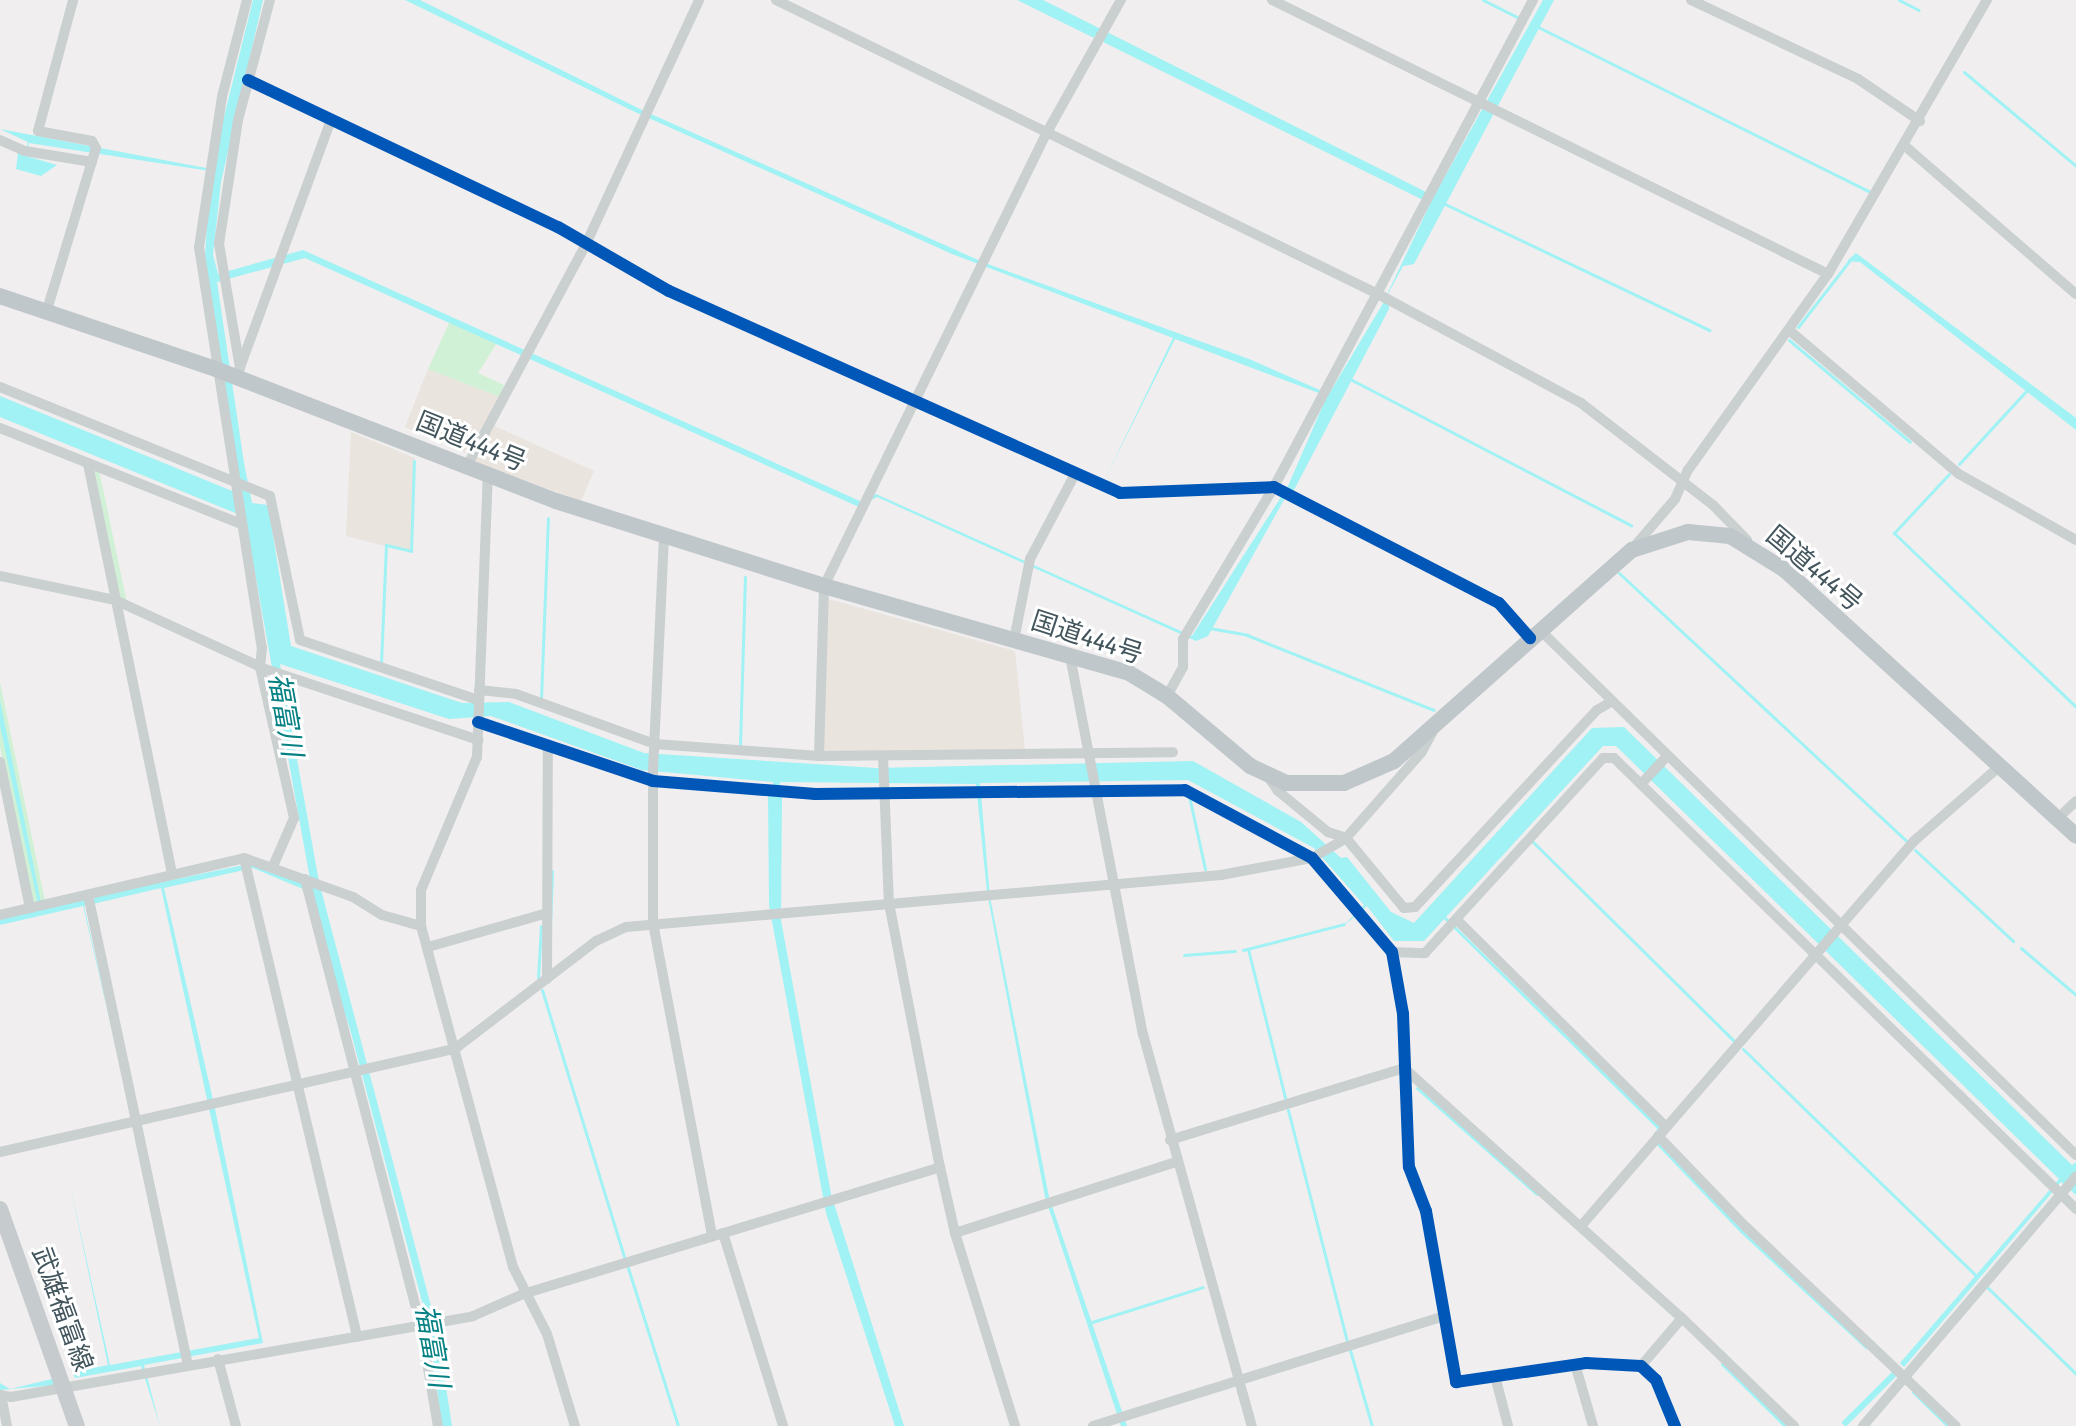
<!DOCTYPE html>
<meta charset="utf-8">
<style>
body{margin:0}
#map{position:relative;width:2076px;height:1426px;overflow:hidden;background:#f0eeef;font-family:"Fira Sans Condensed","Noto Sans JP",sans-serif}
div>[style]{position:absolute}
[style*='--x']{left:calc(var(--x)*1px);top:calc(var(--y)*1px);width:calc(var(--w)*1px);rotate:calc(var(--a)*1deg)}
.commercial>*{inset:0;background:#eae4de}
.green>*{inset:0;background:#d0f1d6}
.water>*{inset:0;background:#a0f2f4;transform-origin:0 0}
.stream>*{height:3px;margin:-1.5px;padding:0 1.5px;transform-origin:1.5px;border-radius:1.5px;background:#a0f2f4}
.minor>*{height:10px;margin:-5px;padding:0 5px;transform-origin:5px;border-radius:5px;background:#cacfd0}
.primary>*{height:16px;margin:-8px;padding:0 8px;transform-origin:8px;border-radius:8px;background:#c6cbce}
.trunk>*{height:16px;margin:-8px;padding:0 8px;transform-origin:8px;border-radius:8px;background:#c0c7ca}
.cycleway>*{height:12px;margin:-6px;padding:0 6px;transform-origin:6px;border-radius:6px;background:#0057b8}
span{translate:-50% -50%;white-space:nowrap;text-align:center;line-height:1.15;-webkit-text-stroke:6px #fff;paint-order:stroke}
.street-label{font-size:26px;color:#44565d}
.water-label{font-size:28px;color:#058183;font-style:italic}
</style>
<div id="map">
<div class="commercial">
<i style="clip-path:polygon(428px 369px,500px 397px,488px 423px,594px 471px,581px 501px,478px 463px,469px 454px,405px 427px)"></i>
<i style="clip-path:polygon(351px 432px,415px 458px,412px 553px,346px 536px)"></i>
<i style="clip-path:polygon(825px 598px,1015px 651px,1025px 751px,823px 752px)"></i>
</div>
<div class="green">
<i style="clip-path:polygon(450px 321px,498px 341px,478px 373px,504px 385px,500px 397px,428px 369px)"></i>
<i style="clip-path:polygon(94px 468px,99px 470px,127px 603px,119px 599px)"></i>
<i style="clip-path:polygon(0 682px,45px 901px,33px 904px,0 747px)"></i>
</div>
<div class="water">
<i style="clip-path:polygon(253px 0,263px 0,221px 182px,213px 255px,218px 274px,303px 250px,862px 502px,876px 494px,1192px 636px,1288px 486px,1327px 396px,1175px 339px,1105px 479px,1173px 338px,952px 254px,633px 111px,405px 0,420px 0,642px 110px,985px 263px,1249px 359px,1329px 394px,1382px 305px,1432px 200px,1421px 199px,1105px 43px,1096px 34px,1094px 38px,1017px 0,1043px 0,1434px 196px,1543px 0,1554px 0,1414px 264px,1403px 266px,1388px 294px,1389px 309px,1294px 490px,1290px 489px,1208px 636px,1196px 641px,877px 497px,859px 507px,305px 258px,217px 282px,244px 463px,252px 503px,268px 505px,291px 646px,462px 703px,509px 702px,644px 753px,876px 768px,1193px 761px,1301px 822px,1341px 858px,1347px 857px,1391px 912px,1414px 923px,1592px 728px,1624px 727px,2072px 1165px,2076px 1162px,2076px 1195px,2061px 1182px,1904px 1367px,1900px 1363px,2059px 1179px,1616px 746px,1603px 746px,1424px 941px,1394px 941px,1367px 906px,1342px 927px,1364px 905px,1314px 848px,1188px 780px,980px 783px,990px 897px,1049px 1197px,1127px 1426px,1121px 1426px,1045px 1197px,987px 892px,976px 784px,780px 782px,779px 788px,773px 788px,773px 782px,642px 770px,491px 716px,449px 719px,280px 664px,319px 882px,437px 1329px,452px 1426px,442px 1426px,429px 1328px,350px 1029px,303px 889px,253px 868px,164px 888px,214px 1104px,263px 1343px,144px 1365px,160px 1426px,141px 1366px,75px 1378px,73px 1372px,108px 1365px,70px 1185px,110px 1365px,259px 1338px,161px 888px,84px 906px,129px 1103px,83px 906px,0 925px,0 918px,39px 909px,0 726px,0 700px,42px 907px,253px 863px,311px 885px,245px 517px,0 417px,0 396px,242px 495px,205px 257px,210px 171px,29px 143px,26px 156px,57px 165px,41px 176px,16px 169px,18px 153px,25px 155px,28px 142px,0 129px,211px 169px)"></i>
<i style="clip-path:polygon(1856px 253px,2076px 418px,2076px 430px,1860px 262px,1847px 261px)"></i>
<i style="clip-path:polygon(768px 796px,782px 797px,781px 920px,831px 1194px,904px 1426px,895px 1426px,826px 1213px,769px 905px)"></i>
<i style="left:1893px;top:1371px;width:6px;height:73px;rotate:45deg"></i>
<i style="clip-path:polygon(56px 1378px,71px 1426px,55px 1385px,0 1390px,0 1383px,10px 1389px)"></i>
</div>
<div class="stream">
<i style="--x:1483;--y:0;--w:40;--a:26.6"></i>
<i style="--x:1899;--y:0;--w:22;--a:27"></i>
<i style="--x:1538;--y:27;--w:369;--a:26.4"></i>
<i style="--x:1964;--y:72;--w:146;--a:40"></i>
<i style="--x:1445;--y:204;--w:293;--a:25.5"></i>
<i style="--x:1798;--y:327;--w:85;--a:-52.2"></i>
<i style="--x:1789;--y:340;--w:158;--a:40.1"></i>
<i style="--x:1350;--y:379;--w:317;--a:27.5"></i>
<i style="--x:1959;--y:464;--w:100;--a:-47.4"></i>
<i style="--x:1949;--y:474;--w:81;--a:133"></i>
<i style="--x:1894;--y:533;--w:252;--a:43.7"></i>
<i style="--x:1619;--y:573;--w:394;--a:43"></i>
<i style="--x:1209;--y:628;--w:39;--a:10"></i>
<i style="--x:1247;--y:635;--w:201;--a:21.9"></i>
<i style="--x:381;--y:664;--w:119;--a:-87.6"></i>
<i style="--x:386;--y:545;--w:26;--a:13"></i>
<i style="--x:411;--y:551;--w:90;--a:-88.1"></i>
<i style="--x:541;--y:699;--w:181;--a:-87.8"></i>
<i style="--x:740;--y:745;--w:168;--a:-88.3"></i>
<i style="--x:1189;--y:796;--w:75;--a:77.6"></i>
<i style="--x:1533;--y:842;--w:283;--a:44.7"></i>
<i style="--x:1915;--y:850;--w:134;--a:42.9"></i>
<i style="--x:1444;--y:917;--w:301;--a:44.5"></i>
<i style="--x:1659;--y:1128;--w:7;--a:124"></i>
<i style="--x:550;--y:926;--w:55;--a:-87.9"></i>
<i style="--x:2021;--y:948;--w:72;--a:40.5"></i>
<i style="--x:1248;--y:949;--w:157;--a:76"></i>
<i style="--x:1243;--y:950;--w:104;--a:-14.4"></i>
<i style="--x:1184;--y:955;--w:51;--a:-4.5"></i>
<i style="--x:538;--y:978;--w:52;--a:-86.7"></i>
<i style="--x:542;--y:990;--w:279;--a:72.9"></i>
<i style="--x:1743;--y:1049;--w:324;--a:44.2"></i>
<i style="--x:1417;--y:1088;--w:160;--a:41.5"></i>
<i style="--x:1288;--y:1110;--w:238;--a:75.7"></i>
<i style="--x:1657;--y:1143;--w:122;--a:46.3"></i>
<i style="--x:1741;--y:1231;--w:171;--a:42.9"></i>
<i style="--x:628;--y:1268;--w:166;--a:72.4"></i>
<i style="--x:1987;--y:1287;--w:124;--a:44.3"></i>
<i style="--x:1092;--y:1322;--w:116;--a:-17.5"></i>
<i style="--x:1350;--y:1350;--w:79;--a:73.9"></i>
<i style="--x:1722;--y:1364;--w:88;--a:44.5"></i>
<i style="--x:1913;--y:1392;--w:49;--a:44.2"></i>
</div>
<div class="minor">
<i style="--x:247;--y:0;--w:100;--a:104.5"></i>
<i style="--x:222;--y:97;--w:152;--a:98.7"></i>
<i style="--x:199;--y:247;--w:406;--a:81.1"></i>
<i style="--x:262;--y:648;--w:19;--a:96"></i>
<i style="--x:260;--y:667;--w:155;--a:77.3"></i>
<i style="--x:294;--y:818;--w:52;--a:113.6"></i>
<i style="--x:776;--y:0;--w:668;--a:26.03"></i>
<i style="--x:1376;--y:293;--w:233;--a:28.2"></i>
<i style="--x:1581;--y:403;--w:167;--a:37.7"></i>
<i style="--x:1713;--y:505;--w:49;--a:45.8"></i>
<i style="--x:1272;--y:0;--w:620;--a:26.23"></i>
<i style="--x:1691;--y:0;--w:185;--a:25.3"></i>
<i style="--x:1858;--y:79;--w:75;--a:34.1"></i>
<i style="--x:248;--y:80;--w:343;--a:25.4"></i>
<i style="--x:558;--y:227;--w:128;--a:30"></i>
<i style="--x:669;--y:291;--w:494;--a:24.1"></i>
<i style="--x:1120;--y:493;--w:154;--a:-2.2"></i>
<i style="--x:1274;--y:487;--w:253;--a:27.3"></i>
<i style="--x:1499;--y:603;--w:47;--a:48.5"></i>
<i style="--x:0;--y:140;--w:27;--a:24"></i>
<i style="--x:25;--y:151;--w:68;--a:9.3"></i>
<i style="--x:1905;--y:146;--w:226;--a:40.9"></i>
<i style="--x:47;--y:310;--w:169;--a:-73.2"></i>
<i style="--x:96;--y:148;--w:8;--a:-120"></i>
<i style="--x:92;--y:141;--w:55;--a:-169.5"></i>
<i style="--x:38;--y:131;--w:136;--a:-75"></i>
<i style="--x:1789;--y:330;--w:223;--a:40.3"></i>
<i style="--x:1959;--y:474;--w:134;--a:29.4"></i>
<i style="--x:240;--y:368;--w:126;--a:-99.6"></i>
<i style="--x:219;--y:244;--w:125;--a:-81.3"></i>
<i style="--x:238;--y:120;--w:124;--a:-75.1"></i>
<i style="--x:239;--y:370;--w:266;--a:-69.8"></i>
<i style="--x:0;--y:387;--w:291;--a:22"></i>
<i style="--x:270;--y:496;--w:147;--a:78.2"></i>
<i style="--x:300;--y:640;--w:188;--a:18.6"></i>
<i style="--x:0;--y:428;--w:259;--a:21.7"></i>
<i style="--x:88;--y:464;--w:419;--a:78.4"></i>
<i style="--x:467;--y:466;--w:250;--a:-61.8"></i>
<i style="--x:585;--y:246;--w:271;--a:-65.1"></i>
<i style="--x:664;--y:537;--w:235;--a:92.7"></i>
<i style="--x:653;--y:772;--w:151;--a:90"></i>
<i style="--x:653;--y:923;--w:319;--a:79.3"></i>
<i style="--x:1633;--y:548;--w:65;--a:-49.4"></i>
<i style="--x:1675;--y:499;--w:32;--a:-66"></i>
<i style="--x:1688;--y:470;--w:241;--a:-54.5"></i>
<i style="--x:1828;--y:274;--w:317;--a:-59.9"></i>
<i style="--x:0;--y:576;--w:117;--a:11.8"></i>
<i style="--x:115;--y:600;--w:165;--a:24.7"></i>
<i style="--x:265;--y:669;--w:225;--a:18.4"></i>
<i style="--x:1539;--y:629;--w:752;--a:44.41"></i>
<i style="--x:1014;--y:640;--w:83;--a:-78.8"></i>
<i style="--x:1030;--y:559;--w:96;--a:-62.1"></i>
<i style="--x:1070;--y:656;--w:385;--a:79.1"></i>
<i style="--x:1143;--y:1034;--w:407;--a:74.5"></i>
<i style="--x:479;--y:690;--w:37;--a:6"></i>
<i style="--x:516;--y:694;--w:148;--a:19.8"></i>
<i style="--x:655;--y:744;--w:164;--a:4.2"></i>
<i style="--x:819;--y:756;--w:354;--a:-0.6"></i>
<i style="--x:1167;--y:696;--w:33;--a:-61"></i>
<i style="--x:1183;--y:667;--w:28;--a:-90"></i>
<i style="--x:1183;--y:639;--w:177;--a:-59.1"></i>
<i style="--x:1274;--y:487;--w:552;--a:-61.99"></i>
<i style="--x:478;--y:722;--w:185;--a:18.6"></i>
<i style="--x:653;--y:781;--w:163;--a:4.6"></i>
<i style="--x:815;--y:794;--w:370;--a:-0.6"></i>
<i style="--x:1185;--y:790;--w:144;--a:28.2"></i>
<i style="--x:1312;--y:858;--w:123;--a:49.6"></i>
<i style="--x:1392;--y:952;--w:63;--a:79.9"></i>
<i style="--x:1403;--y:1014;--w:153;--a:87.8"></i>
<i style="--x:1409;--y:1167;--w:47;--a:68.9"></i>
<i style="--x:1426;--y:1211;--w:174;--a:80"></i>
<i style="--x:1456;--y:1382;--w:131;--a:-8.3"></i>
<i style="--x:1586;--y:1363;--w:55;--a:3.1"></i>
<i style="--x:1641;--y:1366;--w:21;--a:43"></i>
<i style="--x:1656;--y:1380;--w:50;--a:67.6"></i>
<i style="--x:819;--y:756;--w:170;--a:-88.3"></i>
<i style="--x:824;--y:586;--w:504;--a:-63.84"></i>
<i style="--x:1046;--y:134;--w:154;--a:-60.8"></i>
<i style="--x:883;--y:756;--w:147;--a:87.7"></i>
<i style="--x:889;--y:903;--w:269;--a:79.1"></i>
<i style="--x:940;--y:1167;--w:68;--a:77.2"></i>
<i style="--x:955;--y:1233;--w:202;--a:72.7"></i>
<i style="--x:0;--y:762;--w:149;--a:78.4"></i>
<i style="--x:1269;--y:778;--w:16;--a:55"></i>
<i style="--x:1278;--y:791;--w:65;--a:39.4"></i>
<i style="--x:1328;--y:832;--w:19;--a:18"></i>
<i style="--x:1346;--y:838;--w:91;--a:50.4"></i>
<i style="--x:1404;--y:908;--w:11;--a:-5"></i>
<i style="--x:1415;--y:907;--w:268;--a:-47.3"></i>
<i style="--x:1597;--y:710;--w:16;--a:-30"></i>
<i style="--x:1641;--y:784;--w:38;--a:-47"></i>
<i style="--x:2057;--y:819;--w:26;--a:-43"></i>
<i style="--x:244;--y:858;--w:492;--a:76.7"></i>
<i style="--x:305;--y:879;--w:463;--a:75.5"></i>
<i style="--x:421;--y:1327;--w:100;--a:80.3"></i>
<i style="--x:88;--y:895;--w:480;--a:78"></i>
<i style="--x:0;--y:915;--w:251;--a:-13.1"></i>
<i style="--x:244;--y:858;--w:116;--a:19.7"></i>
<i style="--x:353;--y:897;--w:34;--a:32"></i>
<i style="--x:382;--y:915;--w:41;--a:15.8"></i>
<i style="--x:421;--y:926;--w:353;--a:74.9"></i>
<i style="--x:513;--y:1267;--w:75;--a:63.1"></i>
<i style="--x:547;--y:1334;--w:96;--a:73.1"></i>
<i style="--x:1457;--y:920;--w:294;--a:44.7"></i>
<i style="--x:421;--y:926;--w:36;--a:-90"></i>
<i style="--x:421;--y:890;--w:144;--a:-67.2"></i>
<i style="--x:477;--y:757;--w:281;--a:-87.8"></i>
<i style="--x:428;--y:947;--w:124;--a:-15.9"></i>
<i style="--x:1392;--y:952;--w:33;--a:2"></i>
<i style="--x:1425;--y:953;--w:264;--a:-47.6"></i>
<i style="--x:1603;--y:758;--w:11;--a:0"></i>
<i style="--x:1614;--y:758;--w:646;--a:44.31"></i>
<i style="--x:547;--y:979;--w:233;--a:-89.8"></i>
<i style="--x:1404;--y:1068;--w:374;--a:42"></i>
<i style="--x:1682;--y:1318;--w:156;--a:44"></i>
<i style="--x:1658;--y:1136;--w:127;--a:46"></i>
<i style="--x:1746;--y:1227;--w:289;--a:43.5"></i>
<i style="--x:1170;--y:1140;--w:245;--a:-17.1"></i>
<i style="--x:0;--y:1152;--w:468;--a:-12.8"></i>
<i style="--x:456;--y:1048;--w:176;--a:-37.4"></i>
<i style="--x:596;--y:941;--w:33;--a:-25"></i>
<i style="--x:626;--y:927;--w:597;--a:-4.99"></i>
<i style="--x:1221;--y:875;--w:93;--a:-10.6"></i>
<i style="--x:1312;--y:858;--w:39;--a:-30"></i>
<i style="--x:1346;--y:838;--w:113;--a:-48.6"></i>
<i style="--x:1421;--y:753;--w:23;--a:-61"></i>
<i style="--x:1581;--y:1226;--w:509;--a:-49.14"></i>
<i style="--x:1914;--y:841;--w:114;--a:-41.1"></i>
<i style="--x:723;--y:1233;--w:202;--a:72.7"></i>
<i style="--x:955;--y:1233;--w:232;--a:-17.8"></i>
<i style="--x:218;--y:1359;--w:69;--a:75"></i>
<i style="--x:1575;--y:1364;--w:65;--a:73.8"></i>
<i style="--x:1641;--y:1366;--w:63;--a:-49.5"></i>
<i style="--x:1495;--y:1376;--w:52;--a:75.4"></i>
<i style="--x:0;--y:1395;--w:11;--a:10"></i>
<i style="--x:11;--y:1397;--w:469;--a:-9.9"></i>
<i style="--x:473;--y:1316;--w:55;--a:-23.7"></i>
<i style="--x:523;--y:1294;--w:436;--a:-16.9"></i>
<i style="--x:1;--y:1395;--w:32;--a:79"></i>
<i style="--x:1093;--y:1426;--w:369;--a:-17.4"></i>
<i style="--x:1863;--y:1426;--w:328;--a:-49.5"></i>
</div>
<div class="primary">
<i style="--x:0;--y:1209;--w:230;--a:70.5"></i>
</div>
<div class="trunk">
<i style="--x:0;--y:296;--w:230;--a:18.7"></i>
<i style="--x:218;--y:370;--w:362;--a:21.2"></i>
<i style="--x:556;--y:501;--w:281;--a:17.6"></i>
<i style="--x:824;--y:586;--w:317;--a:15.9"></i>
<i style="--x:1129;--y:673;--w:44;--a:31.2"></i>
<i style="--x:1167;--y:696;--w:109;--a:40.1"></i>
<i style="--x:1250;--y:766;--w:40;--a:25"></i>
<i style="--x:1286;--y:783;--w:58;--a:0"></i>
<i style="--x:1344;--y:783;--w:55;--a:-23.7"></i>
<i style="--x:1394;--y:761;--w:318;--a:-41.6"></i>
<i style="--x:1632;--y:550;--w:59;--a:-17.8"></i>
<i style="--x:1688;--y:532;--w:42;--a:5.4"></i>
<i style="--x:1730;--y:536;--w:65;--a:31.7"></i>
<i style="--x:1785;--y:570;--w:394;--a:42.4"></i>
</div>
<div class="cycleway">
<i style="--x:248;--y:80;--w:343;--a:25.4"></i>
<i style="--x:558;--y:227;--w:128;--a:30"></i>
<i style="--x:669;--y:291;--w:494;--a:24.1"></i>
<i style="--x:1120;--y:493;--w:154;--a:-2.2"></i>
<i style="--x:1274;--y:487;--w:253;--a:27.3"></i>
<i style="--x:1499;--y:603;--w:47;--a:48.5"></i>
<i style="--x:478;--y:722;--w:185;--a:18.6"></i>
<i style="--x:653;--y:781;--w:163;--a:4.6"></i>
<i style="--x:815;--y:794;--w:370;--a:-0.6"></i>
<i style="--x:1185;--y:790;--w:144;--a:28.2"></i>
<i style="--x:1312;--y:858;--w:123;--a:49.6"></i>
<i style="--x:1392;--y:952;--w:63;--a:79.9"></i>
<i style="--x:1403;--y:1014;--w:153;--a:87.8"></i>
<i style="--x:1409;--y:1167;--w:47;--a:68.9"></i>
<i style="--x:1426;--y:1211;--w:174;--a:80"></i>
<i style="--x:1456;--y:1382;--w:131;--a:-8.3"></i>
<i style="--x:1586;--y:1363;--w:55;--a:3.1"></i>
<i style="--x:1641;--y:1366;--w:21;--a:43"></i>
<i style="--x:1656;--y:1380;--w:50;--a:67.6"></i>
</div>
<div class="street-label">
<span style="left:471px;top:442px;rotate:22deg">国道444号</span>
<span style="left:1814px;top:569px;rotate:40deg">国道444号</span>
<span style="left:1087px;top:638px;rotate:18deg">国道444号</span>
<span style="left:62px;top:1309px;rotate:70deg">武雄福富線</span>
</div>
<div class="water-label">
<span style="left:285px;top:715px;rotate:80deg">福富川</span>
<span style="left:432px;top:1346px;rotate:80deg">福富川</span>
</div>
</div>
